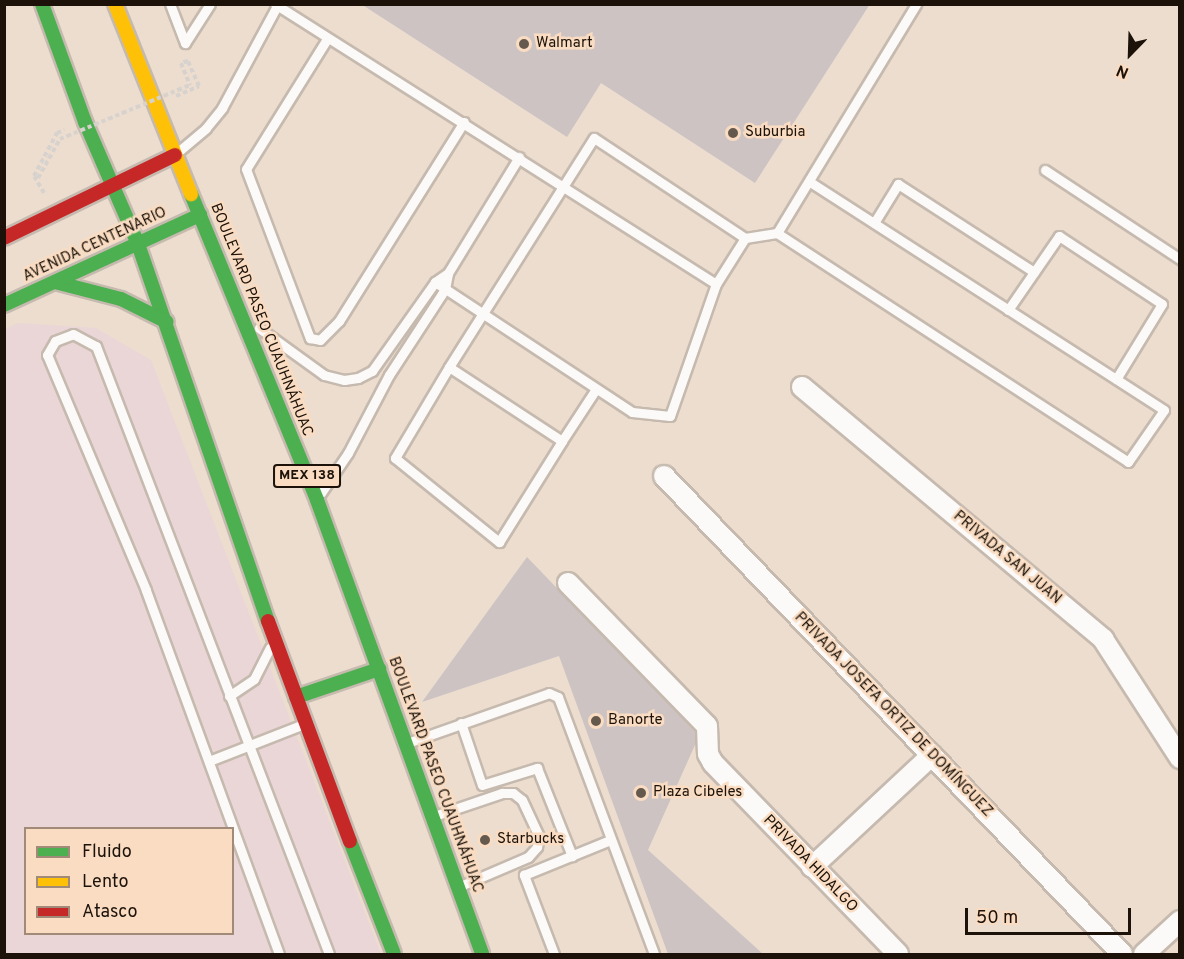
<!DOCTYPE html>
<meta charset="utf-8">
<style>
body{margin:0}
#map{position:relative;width:1184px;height:959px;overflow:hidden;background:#ecddcf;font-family:Overpass,sans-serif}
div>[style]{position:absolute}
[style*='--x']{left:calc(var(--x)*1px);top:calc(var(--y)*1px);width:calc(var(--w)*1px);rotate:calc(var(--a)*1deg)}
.industrial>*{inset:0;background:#ead6d7}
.building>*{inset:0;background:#cdc3c3}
.path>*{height:4px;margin-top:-2px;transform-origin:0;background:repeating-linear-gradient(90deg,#d7d2cd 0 4.5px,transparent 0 7.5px)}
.roads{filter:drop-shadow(2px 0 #c6baaf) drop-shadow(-2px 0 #c6baaf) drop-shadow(0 2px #c6baaf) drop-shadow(0 -2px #c6baaf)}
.lane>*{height:9px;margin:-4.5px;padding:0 4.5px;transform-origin:4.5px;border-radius:4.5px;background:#fcfaf8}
.street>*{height:20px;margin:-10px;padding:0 10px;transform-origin:10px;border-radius:10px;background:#fcfaf8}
.fast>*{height:14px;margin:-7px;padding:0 7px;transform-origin:7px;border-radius:7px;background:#4caf50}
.slow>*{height:14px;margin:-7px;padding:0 7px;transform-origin:7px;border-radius:7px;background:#ffc107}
.jam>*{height:14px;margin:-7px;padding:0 7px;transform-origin:7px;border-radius:7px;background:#c62828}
.path-bridge>*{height:4px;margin-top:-2px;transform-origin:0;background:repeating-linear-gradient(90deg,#d7d2cd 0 4.5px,transparent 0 7.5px)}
.dots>*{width:16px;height:16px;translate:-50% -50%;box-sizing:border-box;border:3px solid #f9dcc2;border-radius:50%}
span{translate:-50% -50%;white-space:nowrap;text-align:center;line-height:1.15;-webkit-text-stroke:5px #f9dcc2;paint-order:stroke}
.shield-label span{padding:2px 4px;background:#f9dcc2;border:2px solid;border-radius:4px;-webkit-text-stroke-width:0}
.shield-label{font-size:14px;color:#1c1209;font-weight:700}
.poi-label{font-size:15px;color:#1c1209}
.left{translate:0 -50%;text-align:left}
.street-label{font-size:15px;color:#1c1209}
.frame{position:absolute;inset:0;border:6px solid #1c1209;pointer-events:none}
.legend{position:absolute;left:24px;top:827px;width:210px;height:108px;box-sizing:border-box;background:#f9dcc2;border:2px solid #a18b78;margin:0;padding:8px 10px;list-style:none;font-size:18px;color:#1c1209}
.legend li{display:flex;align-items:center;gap:12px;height:30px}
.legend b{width:30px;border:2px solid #a18b78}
.north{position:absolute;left:1100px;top:24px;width:60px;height:60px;-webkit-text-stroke:4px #f9dcc2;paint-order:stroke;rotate:203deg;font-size:16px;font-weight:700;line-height:24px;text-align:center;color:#1c1209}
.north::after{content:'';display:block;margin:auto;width:21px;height:27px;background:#1c1209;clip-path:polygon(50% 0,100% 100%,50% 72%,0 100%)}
.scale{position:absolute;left:965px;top:908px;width:166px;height:27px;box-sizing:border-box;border:3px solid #1c1209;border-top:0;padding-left:8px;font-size:18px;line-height:21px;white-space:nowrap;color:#1c1209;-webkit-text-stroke:4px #f9dcc2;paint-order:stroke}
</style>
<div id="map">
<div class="industrial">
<i style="clip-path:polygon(evenodd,18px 323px,96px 328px,151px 360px,381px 954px,5px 954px,5px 329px,18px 323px,26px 828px,232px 828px,232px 934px,26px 934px,26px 828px)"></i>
</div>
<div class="building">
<i style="clip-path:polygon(361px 4px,870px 4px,755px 183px,601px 83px,567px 137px)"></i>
<i style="clip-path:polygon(527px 557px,699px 736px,648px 850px,763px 954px,668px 954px,559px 656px,422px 702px)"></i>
</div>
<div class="path">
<i style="--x:176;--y:96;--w:25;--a:-23"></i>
<i style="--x:199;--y:86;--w:27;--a:-114"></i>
<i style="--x:188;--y:61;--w:7;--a:164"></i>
<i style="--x:181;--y:63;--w:24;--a:68"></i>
<i style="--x:38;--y:178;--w:45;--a:-60.6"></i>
<i style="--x:44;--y:193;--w:20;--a:-120"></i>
<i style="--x:34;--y:176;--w:49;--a:-61.9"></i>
<i style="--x:57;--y:133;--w:8;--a:-23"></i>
</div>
<div class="roads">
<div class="lane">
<i style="--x:170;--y:4;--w:42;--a:69"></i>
<i style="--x:185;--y:43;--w:46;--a:-57.3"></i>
<i style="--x:275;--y:4;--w:522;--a:32.41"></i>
<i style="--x:327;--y:39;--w:153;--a:121.9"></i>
<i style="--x:246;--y:169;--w:181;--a:69.3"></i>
<i style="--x:310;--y:338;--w:10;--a:11"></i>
<i style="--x:320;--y:340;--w:27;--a:-45"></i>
<i style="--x:339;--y:321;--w:235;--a:-57.9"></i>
<i style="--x:179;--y:151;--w:35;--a:-40"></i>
<i style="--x:206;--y:128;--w:26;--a:-51"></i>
<i style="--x:222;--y:108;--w:116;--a:-61.7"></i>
<i style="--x:1045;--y:170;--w:162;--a:33.4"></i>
<i style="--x:874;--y:223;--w:46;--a:-58.4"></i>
<i style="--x:898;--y:184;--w:162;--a:32.9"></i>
<i style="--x:777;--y:233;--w:419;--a:33.1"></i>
<i style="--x:1128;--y:462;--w:63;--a:-55.3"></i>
<i style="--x:1164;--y:410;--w:421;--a:-147.2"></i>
<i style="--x:435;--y:282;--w:236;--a:33.4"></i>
<i style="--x:632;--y:412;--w:38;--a:6"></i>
<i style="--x:670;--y:416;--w:140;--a:-70.8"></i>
<i style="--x:716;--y:284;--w:54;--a:-57.8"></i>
<i style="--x:745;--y:238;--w:32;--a:-9"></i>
<i style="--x:777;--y:233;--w:268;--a:-58.7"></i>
<i style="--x:1008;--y:310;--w:90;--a:-55.4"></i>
<i style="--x:1059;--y:236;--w:123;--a:33.4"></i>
<i style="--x:1162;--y:304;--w:88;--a:121.5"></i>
<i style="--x:259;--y:328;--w:80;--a:35.9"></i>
<i style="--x:324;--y:375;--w:21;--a:14"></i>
<i style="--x:344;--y:380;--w:14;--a:-8"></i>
<i style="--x:358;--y:378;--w:16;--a:-27"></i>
<i style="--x:372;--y:371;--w:109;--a:-54.7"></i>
<i style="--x:435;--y:282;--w:16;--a:-35"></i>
<i style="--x:449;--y:367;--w:106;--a:120.7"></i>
<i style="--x:395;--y:458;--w:134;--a:38.9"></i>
<i style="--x:499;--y:542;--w:119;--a:-58"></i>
<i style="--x:596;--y:389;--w:62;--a:123.2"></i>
<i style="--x:562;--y:441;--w:135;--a:-146.8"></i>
<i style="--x:449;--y:367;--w:271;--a:-57.7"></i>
<i style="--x:594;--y:138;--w:181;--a:33.5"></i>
<i style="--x:321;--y:493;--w:48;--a:-56"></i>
<i style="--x:348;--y:453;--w:88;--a:-62.3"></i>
<i style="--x:389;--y:375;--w:103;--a:-56.9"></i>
<i style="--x:445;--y:289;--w:16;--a:-79"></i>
<i style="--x:448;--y:273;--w:136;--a:-58.5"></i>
<i style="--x:229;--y:696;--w:30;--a:-34"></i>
<i style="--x:254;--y:679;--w:35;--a:-63"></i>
<i style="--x:461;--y:723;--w:65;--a:71.3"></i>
<i style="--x:482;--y:785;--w:58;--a:-17.2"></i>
<i style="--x:537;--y:768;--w:95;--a:68.3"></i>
<i style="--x:410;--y:742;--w:147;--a:-19.4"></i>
<i style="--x:549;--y:693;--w:10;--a:24"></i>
<i style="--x:558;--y:697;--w:274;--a:69.5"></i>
<i style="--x:209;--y:761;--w:97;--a:-21.3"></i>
<i style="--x:437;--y:815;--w:69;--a:-18.7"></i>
<i style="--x:502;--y:793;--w:11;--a:0"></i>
<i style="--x:513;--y:793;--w:11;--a:38"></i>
<i style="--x:522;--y:800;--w:40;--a:65"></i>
<i style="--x:539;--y:836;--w:11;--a:100"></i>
<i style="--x:537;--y:847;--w:13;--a:132"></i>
<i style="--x:528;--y:857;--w:74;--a:156.9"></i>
<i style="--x:279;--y:954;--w:388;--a:-110.1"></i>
<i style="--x:146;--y:590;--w:255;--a:-112.8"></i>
<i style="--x:47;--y:355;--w:16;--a:-60"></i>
<i style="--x:55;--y:341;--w:19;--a:-21"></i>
<i style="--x:73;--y:334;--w:26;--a:28"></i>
<i style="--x:96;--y:346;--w:651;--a:69.03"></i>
<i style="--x:554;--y:954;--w:85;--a:-110.8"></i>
<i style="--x:524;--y:875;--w:93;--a:-22.1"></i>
</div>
<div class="street">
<i style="--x:802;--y:387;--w:393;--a:39.9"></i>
<i style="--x:1103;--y:639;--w:142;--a:57.1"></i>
<i style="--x:664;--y:476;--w:662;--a:46.22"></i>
<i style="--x:568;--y:583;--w:199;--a:45.8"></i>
<i style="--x:707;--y:726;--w:28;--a:88"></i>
<i style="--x:708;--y:754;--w:10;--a:61"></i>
<i style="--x:713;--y:763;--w:266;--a:45.9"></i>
<i style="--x:812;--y:867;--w:164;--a:-43"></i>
<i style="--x:1144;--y:954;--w:49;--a:-42.5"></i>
</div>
<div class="fast">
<i style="--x:42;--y:4;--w:126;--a:70"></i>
<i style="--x:85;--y:122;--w:133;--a:66.5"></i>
<i style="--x:138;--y:244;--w:399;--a:71"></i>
<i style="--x:191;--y:194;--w:331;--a:67.6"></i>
<i style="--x:317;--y:500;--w:483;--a:70"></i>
<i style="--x:55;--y:282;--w:68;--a:14.4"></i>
<i style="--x:121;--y:299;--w:51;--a:26.6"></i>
<i style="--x:4;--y:305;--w:216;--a:-24.7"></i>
<i style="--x:296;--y:697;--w:88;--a:-18.6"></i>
<i style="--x:350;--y:841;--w:121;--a:68.7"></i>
</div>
<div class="slow">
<i style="--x:115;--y:4;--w:205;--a:68.2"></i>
</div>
<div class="jam">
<i style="--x:4;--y:238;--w:190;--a:-25.9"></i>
<i style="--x:268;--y:621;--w:235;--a:69.6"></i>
</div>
</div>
<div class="path-bridge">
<i style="--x:60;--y:139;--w:141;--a:-22.6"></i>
</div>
<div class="dots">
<i style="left:524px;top:44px;background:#65594e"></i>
<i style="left:733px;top:133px;background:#65594e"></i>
<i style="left:596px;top:721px;background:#65594e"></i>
<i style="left:641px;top:793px;background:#65594e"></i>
<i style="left:485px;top:840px;background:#65594e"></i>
</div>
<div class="shield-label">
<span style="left:307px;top:476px">MEX 138</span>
</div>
<div class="poi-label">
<span class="left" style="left:536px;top:44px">Walmart</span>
<span class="left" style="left:745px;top:133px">Suburbia</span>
<span class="left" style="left:608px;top:721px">Banorte</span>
<span class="left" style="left:653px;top:793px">Plaza Cibeles</span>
<span class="left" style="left:497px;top:840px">Starbucks</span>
</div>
<div class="street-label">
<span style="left:95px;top:245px;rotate:-25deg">AVENIDA CENTENARIO</span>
<span style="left:261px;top:320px;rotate:68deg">BOULEVARD PASEO CUAUHNÁHUAC</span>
<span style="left:1007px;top:558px;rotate:40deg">PRIVADA SAN JUAN</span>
<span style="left:893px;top:715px;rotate:46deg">PRIVADA JOSEFA ORTIZ DE DOMÍNGUEZ</span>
<span style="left:435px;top:775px;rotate:70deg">BOULEVARD PASEO CUAUHNÁHUAC</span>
<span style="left:810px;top:864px;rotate:46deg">PRIVADA HIDALGO</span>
</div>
<div class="frame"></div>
<ul class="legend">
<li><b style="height:8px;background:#4caf50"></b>Fluido</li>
<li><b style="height:8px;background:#ffc107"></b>Lento</li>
<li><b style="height:8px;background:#c62828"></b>Atasco</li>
</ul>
<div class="north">N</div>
<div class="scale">50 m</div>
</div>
